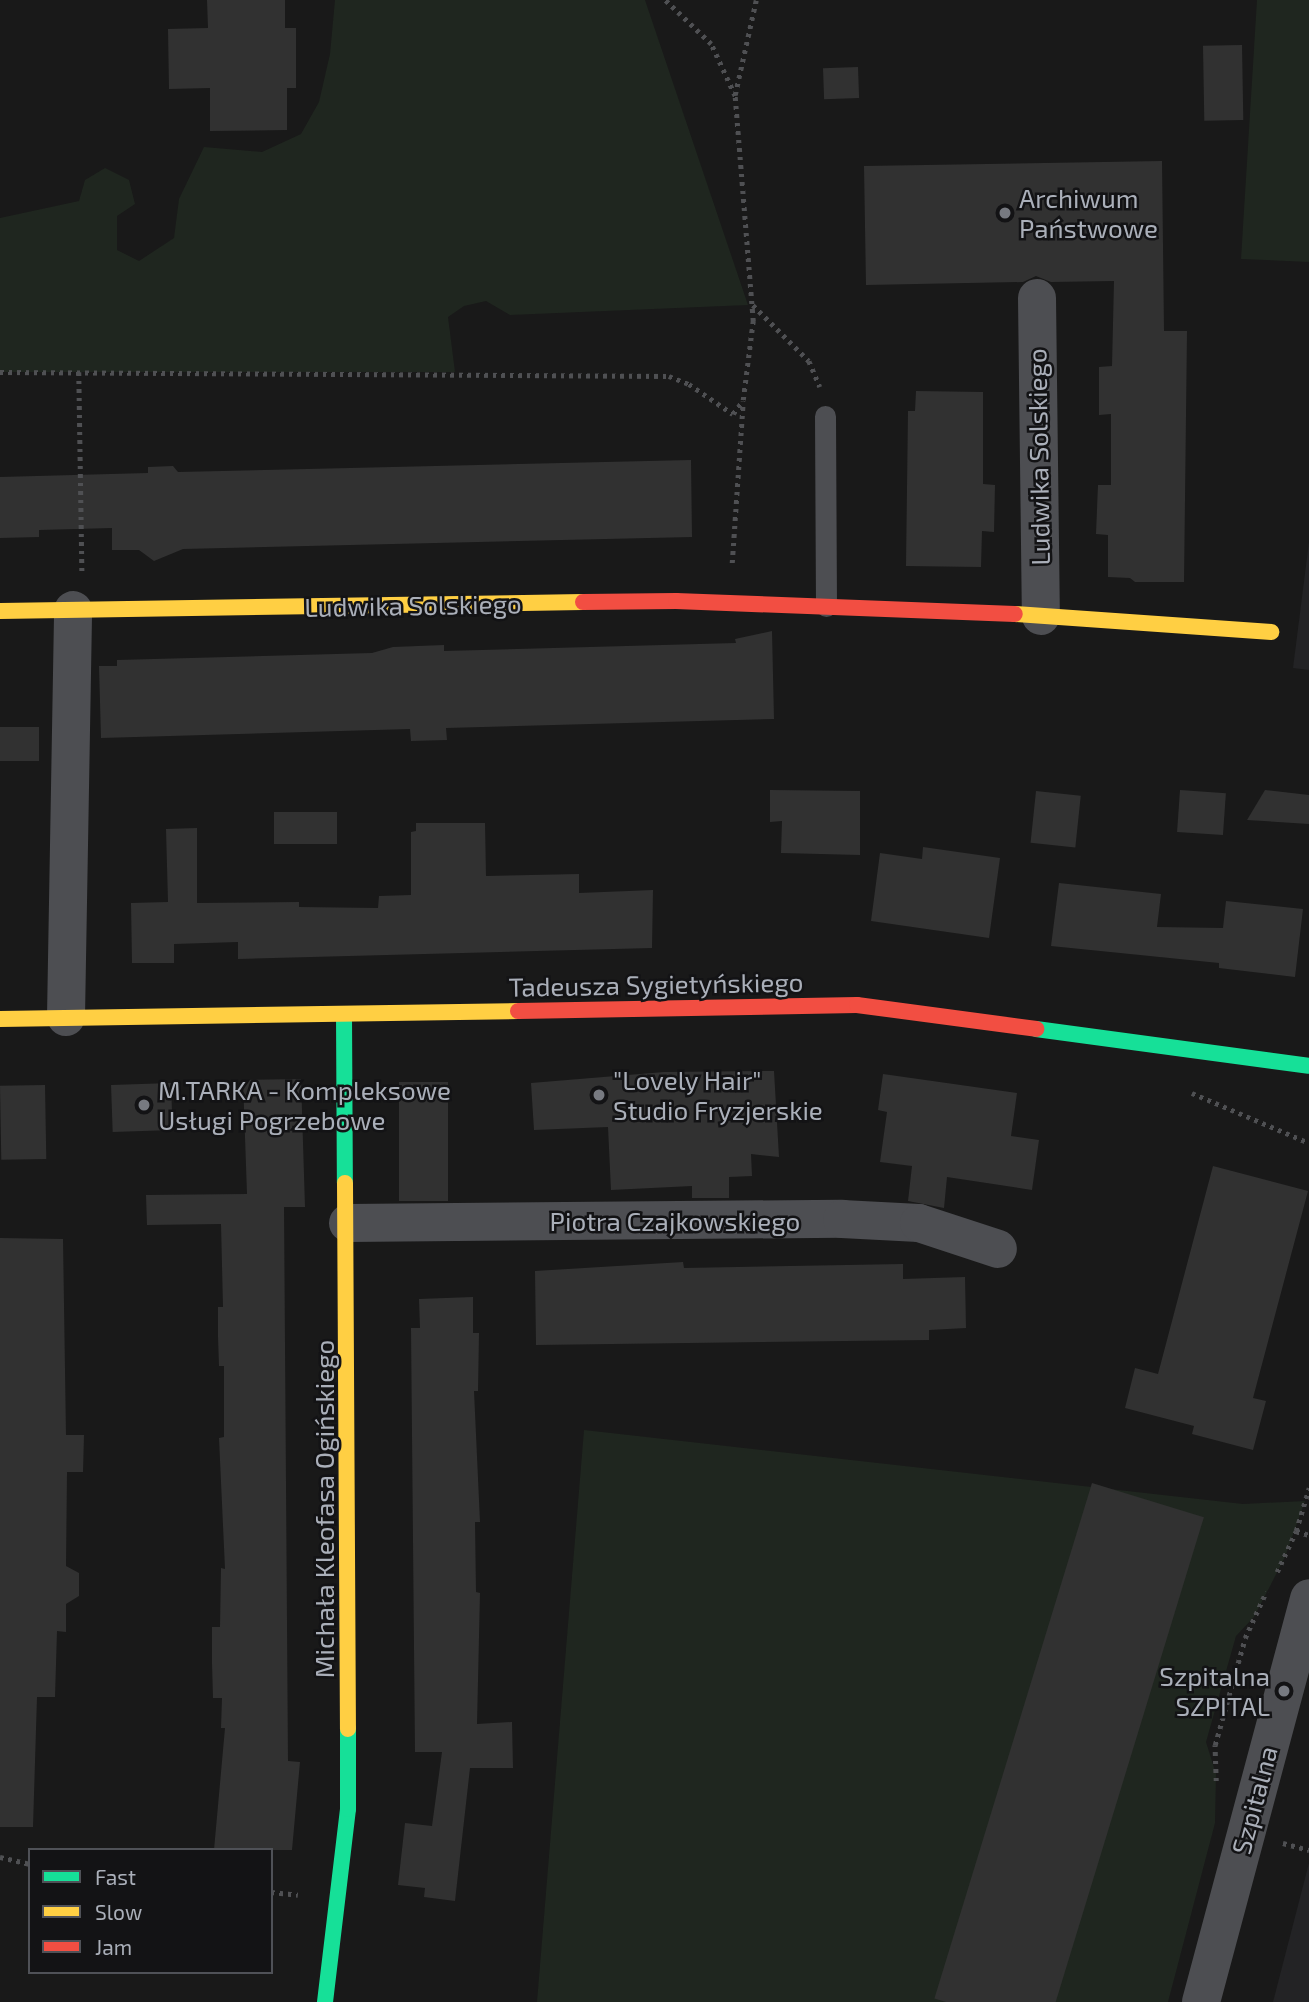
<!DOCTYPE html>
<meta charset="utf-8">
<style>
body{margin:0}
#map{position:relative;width:1309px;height:2002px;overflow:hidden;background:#191919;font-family:"Exo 2",sans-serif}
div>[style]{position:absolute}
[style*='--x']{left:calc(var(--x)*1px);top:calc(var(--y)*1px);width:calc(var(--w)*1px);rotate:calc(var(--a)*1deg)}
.built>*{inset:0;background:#232325}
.green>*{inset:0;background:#1f261f}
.building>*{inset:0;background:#313131;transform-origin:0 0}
.path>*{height:4.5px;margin-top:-2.25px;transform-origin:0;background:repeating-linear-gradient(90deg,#4f5053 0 3.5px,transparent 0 8.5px)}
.lane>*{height:21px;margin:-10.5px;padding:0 10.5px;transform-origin:10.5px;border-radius:10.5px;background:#4d4e52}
.street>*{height:38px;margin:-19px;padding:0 19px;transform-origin:19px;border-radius:19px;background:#4d4e52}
.fast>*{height:16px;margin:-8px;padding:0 8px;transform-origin:8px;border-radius:8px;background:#16e098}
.slow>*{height:16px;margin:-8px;padding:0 8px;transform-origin:8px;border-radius:8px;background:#ffcf43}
.jam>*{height:16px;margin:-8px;padding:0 8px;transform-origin:8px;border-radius:8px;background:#f24e42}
.dots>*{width:19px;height:19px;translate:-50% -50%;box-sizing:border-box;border:4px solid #131315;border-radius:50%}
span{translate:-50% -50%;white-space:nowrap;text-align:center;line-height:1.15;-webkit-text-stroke:5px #131315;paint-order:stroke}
.poi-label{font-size:26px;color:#aaafb9}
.left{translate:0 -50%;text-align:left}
.right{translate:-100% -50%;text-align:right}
.street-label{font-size:26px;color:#aaafb9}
.legend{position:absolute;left:28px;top:1848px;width:245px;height:126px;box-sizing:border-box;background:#131315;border:2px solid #4f5157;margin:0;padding:9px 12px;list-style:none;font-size:21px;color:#aaafb9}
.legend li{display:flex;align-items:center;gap:14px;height:35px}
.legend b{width:35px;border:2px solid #4f5157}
</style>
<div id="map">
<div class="built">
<i style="clip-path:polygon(1309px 542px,1309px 670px,1293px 668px)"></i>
<i style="clip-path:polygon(1309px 1863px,1309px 2002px,1273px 2002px)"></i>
</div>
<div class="green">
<i style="clip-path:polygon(335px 0,645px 0,748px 305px,510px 315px,486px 301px,464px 306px,448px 317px,455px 372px,0 372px,0 218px,79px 201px,85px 180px,105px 168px,129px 180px,135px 204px,117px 216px,117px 250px,139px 261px,174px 238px,179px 199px,204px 147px,262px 152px,301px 134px,319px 102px,330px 54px)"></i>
<i style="clip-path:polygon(1257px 0,1309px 0,1309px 262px,1241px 259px)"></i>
<i style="clip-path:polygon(584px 1430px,1243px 1504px,1305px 1501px,1285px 1557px,1254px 1617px,1236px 1636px,1206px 1742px,1216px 1774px,1215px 1823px,1168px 2002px,537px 2002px)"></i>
</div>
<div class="building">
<i style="clip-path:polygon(207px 0,285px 0,285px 28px,296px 28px,296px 88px,287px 88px,287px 130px,210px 131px,210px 88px,169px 89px,168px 29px,208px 28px)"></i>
<i style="left:1242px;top:45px;width:75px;height:39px;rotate:89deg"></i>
<i style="left:858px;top:67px;width:31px;height:35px;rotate:88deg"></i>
<i style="clip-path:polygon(1162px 161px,1164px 331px,1187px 331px,1184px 582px,1135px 582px,1130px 578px,1108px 577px,1108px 535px,1096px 534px,1098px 485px,1111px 485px,1111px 414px,1099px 415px,1099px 367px,1112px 366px,1114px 281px,1051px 282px,1036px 276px,1023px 282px,866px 285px,864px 166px)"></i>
<i style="clip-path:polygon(916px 391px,983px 392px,983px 484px,995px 485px,994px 532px,982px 531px,981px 567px,906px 566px,908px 411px,915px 411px)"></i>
<i style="clip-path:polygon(691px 460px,692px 537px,183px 549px,154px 561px,139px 550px,112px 550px,112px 528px,39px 530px,39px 537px,0 538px,0 477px,148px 473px,148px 467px,173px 466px,178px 472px)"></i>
<i style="clip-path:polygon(772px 631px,774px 719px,446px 728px,447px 740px,411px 741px,410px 729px,101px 738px,99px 666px,117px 666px,117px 660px,372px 653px,393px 647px,444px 645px,444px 651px,736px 643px,735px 639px)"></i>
<i style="left:0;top:727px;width:39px;height:34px"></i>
<i style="clip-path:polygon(770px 790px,860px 791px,860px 855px,781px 853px,782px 821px,770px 822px)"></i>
<i style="left:1180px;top:790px;width:46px;height:42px;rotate:4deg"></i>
<i style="clip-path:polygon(1265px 790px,1309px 795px,1309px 824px,1247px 820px)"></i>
<i style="left:1036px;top:791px;width:45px;height:52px;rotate:6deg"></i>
<i style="left:274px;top:812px;width:63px;height:32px"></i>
<i style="clip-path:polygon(416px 823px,485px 823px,486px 876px,579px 874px,579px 893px,653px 890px,652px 948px,238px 959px,238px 942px,174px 944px,174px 963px,132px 963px,131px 903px,168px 902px,166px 829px,197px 828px,197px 903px,299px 902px,299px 907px,378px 908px,379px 896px,411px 895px,411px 832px,416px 831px)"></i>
<i style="clip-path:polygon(923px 847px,1000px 858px,989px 938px,871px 921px,880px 853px,922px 859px)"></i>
<i style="clip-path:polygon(1059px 883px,1161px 894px,1157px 927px,1223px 928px,1226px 901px,1303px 909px,1295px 977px,1219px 968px,1219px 963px,1051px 946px)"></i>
<i style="clip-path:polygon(774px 1071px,779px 1157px,751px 1154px,752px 1176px,729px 1177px,729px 1198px,692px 1198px,692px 1186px,611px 1190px,608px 1127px,534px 1130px,531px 1083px,664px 1072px)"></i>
<i style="clip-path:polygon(883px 1074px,1017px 1093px,1011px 1136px,1039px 1140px,1032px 1190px,947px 1177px,944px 1208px,908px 1201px,912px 1166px,880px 1162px,887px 1112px,878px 1110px)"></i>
<i style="clip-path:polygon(301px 1079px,305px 1207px,284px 1207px,288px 1761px,300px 1762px,292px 1850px,214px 1850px,225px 1728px,221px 1728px,222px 1698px,213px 1698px,212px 1663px,212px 1627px,220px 1627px,221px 1568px,225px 1569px,219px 1438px,224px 1437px,224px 1366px,219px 1366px,218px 1336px,218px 1307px,223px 1307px,221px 1224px,147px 1225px,146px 1195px,247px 1194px,243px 1080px)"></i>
<i style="left:399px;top:1082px;width:49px;height:119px"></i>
<i style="left:171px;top:1083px;width:47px;height:60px;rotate:88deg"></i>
<i style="left:45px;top:1085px;width:74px;height:45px;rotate:89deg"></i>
<i style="clip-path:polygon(1213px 1166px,1308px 1191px,1253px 1398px,1266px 1401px,1253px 1450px,1192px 1434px,1194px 1426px,1125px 1408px,1135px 1368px,1158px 1374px)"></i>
<i style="clip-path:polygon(0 1238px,63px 1239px,66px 1435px,84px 1435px,83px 1472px,67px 1472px,66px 1566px,79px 1573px,79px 1596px,66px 1604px,66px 1632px,57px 1631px,55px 1697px,37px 1697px,33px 1827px,0 1827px)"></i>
<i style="clip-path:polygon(683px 1262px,684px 1268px,903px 1264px,903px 1279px,965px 1277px,966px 1328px,929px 1330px,929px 1340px,536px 1345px,535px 1271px)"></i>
<i style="clip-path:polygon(473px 1297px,473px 1333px,479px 1333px,478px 1391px,474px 1391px,480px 1522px,475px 1522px,476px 1592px,480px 1593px,477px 1724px,512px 1722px,513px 1768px,470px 1768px,455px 1901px,424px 1897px,425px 1888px,398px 1885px,405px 1823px,432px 1826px,442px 1752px,415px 1752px,411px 1328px,420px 1328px,419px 1299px)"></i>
<i style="left:1092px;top:1483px;width:117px;height:539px;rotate:17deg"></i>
</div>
<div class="path">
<i style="--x:735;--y:95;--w:97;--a:-77.5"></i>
<i style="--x:753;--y:305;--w:79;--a:45"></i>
<i style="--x:809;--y:361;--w:28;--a:67"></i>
<i style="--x:0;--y:372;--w:669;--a:0.34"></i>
<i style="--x:669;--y:376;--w:22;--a:22"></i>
<i style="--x:689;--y:384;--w:53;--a:34.3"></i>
<i style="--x:733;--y:414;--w:17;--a:-54"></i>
<i style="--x:743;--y:400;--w:80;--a:-82.8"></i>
<i style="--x:753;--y:321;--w:226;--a:-94.6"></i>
<i style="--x:735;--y:96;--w:57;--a:-114.8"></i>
<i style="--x:711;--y:44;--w:64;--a:-136.3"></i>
<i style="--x:79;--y:372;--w:199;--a:89.1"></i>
<i style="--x:732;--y:563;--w:162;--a:-86.1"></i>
<i style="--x:1192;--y:1093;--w:127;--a:23.1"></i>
<i style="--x:1296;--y:1531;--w:14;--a:17"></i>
<i style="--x:1277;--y:1572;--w:45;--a:-65.1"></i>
<i style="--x:1296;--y:1531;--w:45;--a:-73.2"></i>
<i style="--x:1216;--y:1781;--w:36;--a:-92"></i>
<i style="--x:1215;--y:1745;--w:111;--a:-74.3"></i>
<i style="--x:1245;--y:1638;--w:51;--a:-65.5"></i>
<i style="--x:1283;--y:1843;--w:27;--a:15"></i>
<i style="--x:0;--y:1857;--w:31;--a:13"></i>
<i style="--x:271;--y:1892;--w:27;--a:6"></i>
</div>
<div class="lane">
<i style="--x:825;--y:416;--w:190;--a:89.7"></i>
</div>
<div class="street">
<i style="--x:1037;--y:298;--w:318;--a:89.3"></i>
<i style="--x:66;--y:1017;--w:407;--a:-89"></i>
<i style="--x:348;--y:1223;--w:494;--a:-0.5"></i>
<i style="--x:842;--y:1219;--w:77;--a:3"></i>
<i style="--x:919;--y:1223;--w:83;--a:18.2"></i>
<i style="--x:1201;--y:2002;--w:418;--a:-75"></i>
</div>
<div class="fast">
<i style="--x:344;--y:1015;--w:168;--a:89.7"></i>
<i style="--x:1036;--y:1029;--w:275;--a:7.7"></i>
<i style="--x:325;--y:2002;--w:194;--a:-83.2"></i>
<i style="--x:348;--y:1809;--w:80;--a:-90"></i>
</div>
<div class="slow">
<i style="--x:0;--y:611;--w:583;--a:-0.88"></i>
<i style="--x:1015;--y:614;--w:257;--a:4"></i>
<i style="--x:0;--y:1019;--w:518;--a:-0.88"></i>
<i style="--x:345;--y:1183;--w:546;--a:89.69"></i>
</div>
<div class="jam">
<i style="--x:583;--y:602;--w:93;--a:-0.6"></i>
<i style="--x:676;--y:601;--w:339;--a:2.2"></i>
<i style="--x:518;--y:1011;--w:339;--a:-1"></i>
<i style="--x:857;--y:1005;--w:181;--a:7.6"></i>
</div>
<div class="dots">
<i style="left:1005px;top:213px;background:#777a81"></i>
<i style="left:599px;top:1095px;background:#777a81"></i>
<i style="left:144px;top:1105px;background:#777a81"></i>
<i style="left:1284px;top:1691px;background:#777a81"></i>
</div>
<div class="poi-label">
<span class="left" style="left:1019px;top:213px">Archiwum<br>Państwowe</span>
<span class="left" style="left:613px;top:1095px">"Lovely Hair"<br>Studio Fryzjerskie</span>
<span class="left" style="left:158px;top:1105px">M.TARKA - Kompleksowe<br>Usługi Pogrzebowe</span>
<span class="right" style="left:1270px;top:1691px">Szpitalna<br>SZPITAL</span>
</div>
<div class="street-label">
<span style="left:1038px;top:457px;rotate:-91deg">Ludwika Solskiego</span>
<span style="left:413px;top:605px;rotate:-1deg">Ludwika Solskiego</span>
<span style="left:656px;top:984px;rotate:-1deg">Tadeusza Sygietyńskiego</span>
<span style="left:675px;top:1221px">Piotra Czajkowskiego</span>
<span style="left:324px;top:1509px;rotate:-90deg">Michała Kleofasa Ogińskiego</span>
<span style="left:1254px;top:1800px;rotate:-75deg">Szpitalna</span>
</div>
<ul class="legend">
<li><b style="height:9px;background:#16e098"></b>Fast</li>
<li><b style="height:9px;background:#ffcf43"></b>Slow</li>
<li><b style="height:9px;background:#f24e42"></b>Jam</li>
</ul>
</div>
